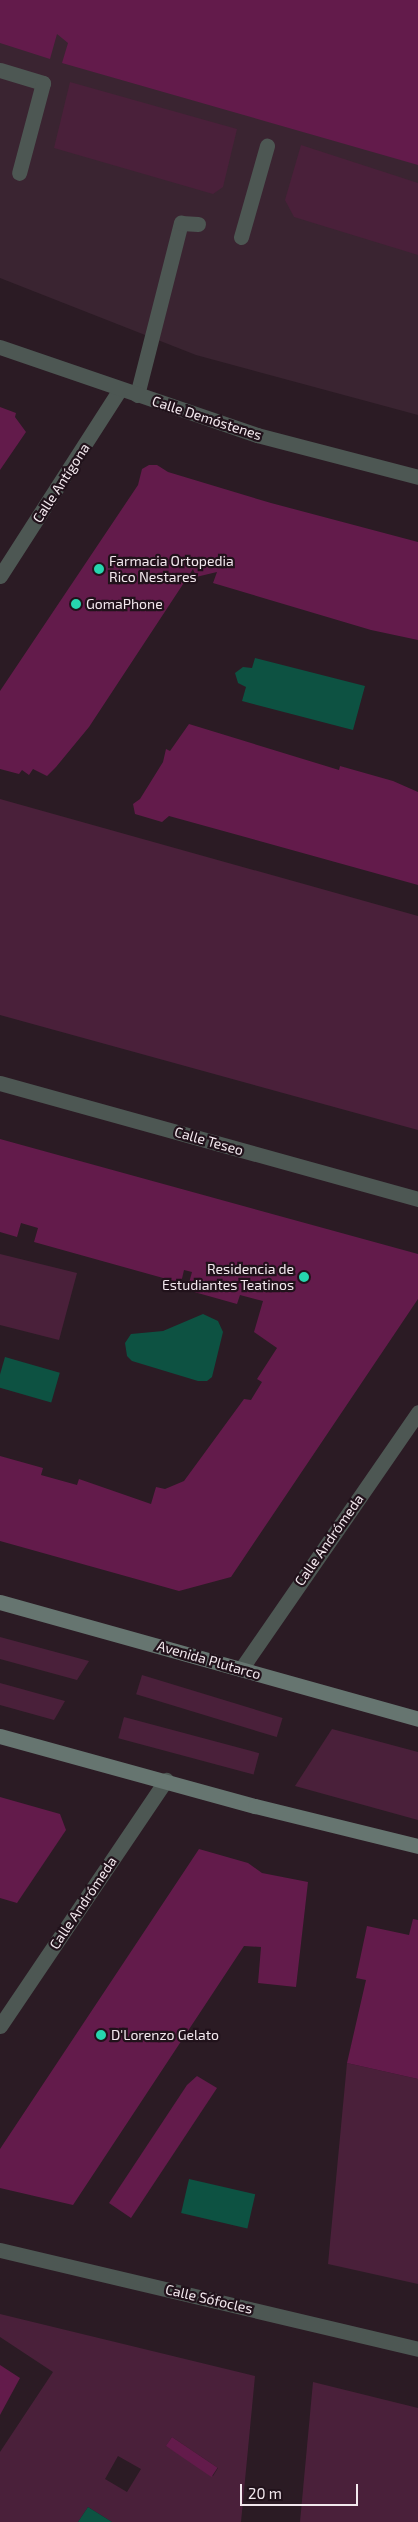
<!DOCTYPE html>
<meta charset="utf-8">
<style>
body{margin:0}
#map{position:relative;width:418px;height:2522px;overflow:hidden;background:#2b1b24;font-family:"Exo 2",sans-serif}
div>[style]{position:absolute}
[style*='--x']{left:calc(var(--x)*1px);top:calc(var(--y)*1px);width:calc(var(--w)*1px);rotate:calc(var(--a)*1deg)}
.built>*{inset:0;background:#3a2431}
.green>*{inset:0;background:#4a203a;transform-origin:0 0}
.water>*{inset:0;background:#0d5242;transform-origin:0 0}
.building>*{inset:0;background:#631b4b;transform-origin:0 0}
.service>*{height:15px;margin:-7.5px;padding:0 7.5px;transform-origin:7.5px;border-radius:7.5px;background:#4d5753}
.minor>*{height:15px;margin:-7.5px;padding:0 7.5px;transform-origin:7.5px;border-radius:7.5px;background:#4d5753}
.tertiary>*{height:15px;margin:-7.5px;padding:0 7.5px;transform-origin:7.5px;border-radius:7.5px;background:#4d5753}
.secondary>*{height:15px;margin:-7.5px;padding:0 7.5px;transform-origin:7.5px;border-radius:7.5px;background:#667570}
.dots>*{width:14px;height:14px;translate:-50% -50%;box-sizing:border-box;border:2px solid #21121b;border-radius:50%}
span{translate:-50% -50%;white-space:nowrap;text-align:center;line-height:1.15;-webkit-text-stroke:4.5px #21121b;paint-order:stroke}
.street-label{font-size:14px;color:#f3e8ee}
.poi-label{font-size:14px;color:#f3e8ee}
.left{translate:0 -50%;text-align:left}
.right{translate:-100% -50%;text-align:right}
.scale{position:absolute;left:240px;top:2484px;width:118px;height:22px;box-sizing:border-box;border:2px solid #f3e8ee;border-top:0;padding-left:6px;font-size:15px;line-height:18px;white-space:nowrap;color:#f3e8ee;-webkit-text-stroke:4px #21121b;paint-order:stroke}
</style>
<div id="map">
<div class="built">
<i style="clip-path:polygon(0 0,418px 0,418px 415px,196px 355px,0 278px)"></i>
</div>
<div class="green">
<i style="clip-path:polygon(70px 82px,237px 129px,223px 187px,213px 194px,54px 148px)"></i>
<i style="clip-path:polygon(301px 145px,418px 183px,418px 255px,294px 217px,285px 200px)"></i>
<i style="clip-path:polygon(0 799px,418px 916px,418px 1130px,0 1015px)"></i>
<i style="clip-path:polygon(0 1254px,77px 1273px,59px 1340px,0 1325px)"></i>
<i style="clip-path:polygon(0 1637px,89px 1661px,77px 1680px,0 1659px)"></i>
<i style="left:142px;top:1675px;width:147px;height:20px;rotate:17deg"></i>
<i style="clip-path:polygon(0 1683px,65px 1701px,54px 1720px,0 1705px)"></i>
<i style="left:124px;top:1717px;width:140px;height:22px;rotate:15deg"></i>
<i style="clip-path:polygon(332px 1729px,418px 1752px,418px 1820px,295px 1786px)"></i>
<i style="clip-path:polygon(347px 2063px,418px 2079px,418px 2284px,328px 2264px)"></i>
<i style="clip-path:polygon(evenodd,0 2314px,255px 2376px,241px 2522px,112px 2522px,88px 2507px,78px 2522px,0 2522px,0 2452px,53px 2372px,0 2337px,0 2314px,172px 2437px,218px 2468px,213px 2476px,166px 2446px,172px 2437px,0 2314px,118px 2456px,141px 2469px,127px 2492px,105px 2479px,118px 2456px)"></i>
<i style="clip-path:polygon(313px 2382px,418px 2408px,418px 2522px,300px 2522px)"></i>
</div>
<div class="water">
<i style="clip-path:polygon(255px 658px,365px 686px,353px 730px,242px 701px,246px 687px,238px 683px,235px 673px,243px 667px,252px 668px)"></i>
<i style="clip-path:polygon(203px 1314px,218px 1321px,223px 1332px,212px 1377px,207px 1381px,198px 1381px,132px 1361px,127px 1356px,125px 1343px,131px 1334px,163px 1331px)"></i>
<i style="left:5px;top:1357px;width:57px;height:31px;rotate:16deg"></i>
<i style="left:189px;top:2179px;width:68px;height:35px;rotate:13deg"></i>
<i style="clip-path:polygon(88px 2507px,112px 2522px,78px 2522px)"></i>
</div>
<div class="building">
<i style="clip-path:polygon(0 0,418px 0,418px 165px,62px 63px,68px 43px,57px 34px,50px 59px,0 43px)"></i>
<i style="clip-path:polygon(0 407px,16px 413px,15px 417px,26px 432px,0 470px)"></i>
<i style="clip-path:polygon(149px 465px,157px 465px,168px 472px,271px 503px,418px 542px,418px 640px,371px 630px,213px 583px,217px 572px,196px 577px,193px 569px,89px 727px,56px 767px,47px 776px,33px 769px,29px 775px,22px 770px,19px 774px,0 769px,0 691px,138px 485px,142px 469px)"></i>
<i style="clip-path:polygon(189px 724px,339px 770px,340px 766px,393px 781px,418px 792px,418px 885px,169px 816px,162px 822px,135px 814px,133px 804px,140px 799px,163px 762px,166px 749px,170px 751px)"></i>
<i style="clip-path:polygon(0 1139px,418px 1254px,418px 1299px,231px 1577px,179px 1591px,0 1541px,0 1456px,43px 1468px,41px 1475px,77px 1485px,79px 1479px,151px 1504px,156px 1487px,165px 1489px,184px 1481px,244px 1399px,251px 1400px,262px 1382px,257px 1379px,277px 1348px,254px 1332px,263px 1301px,240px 1295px,237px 1304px,187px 1290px,192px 1272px,184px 1270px,181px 1283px,34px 1242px,38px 1228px,21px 1223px,17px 1237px,0 1232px)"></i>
<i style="clip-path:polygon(0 1797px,60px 1814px,66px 1830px,17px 1903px,0 1898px)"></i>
<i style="clip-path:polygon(199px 1849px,248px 1863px,262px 1873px,308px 1882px,296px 1987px,258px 1983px,261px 1947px,244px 1946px,73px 2205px,0 2188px,0 2149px)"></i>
<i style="clip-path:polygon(413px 1919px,418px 1920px,418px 2079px,347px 2063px,366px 1980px,356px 1978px,367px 1926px,409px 1935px)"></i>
<i style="clip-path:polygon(197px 2076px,217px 2088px,131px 2218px,109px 2203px,187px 2085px)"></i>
<i style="clip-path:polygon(0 2365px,20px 2378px,0 2415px)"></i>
<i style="left:172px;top:2437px;width:55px;height:11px;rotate:34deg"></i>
</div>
<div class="service">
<i style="--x:0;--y:70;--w:45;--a:16.8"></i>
<i style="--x:43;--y:83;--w:93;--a:104.9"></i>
<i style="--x:241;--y:237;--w:95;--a:-74.1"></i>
<i style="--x:137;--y:395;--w:178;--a:-75.7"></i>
<i style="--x:181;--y:223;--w:17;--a:3"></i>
</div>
<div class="minor">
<i style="--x:0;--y:576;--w:222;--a:-57.3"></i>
<i style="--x:0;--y:1083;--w:434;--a:15.5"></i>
<i style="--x:241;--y:1669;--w:312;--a:-55.4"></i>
<i style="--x:0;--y:2026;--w:297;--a:-56"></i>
<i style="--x:0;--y:2250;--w:430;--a:13.3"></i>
</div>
<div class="tertiary">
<i style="--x:0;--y:347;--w:272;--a:18.9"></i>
<i style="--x:257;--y:435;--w:166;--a:14.6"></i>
</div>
<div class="secondary">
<i style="--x:0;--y:1602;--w:434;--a:15.6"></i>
<i style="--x:0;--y:1736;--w:264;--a:15.4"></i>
<i style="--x:255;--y:1806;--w:168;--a:13.8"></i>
</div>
<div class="dots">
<i style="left:99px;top:569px;background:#26d5ae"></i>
<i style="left:76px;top:604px;background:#26d5ae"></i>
<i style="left:304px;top:1277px;background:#26d5ae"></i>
<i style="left:101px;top:2035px;background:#26d5ae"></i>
</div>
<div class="street-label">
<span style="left:207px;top:418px;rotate:18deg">Calle Demóstenes</span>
<span style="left:61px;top:483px;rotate:-57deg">Calle Antígona</span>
<span style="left:209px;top:1141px;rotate:16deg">Calle Teseo</span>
<span style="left:329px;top:1540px;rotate:-55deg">Calle Andrómeda</span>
<span style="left:209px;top:1660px;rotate:16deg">Avenida Plutarco</span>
<span style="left:83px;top:1903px;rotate:-56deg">Calle Andrómeda</span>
<span style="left:209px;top:2299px;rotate:13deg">Calle Sófocles</span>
</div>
<div class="poi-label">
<span class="left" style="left:109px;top:569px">Farmacia Ortopedia<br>Rico Nestares</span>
<span class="left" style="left:86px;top:604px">GomaPhone</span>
<span class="right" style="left:294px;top:1277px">Residencia de<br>Estudiantes Teatinos</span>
<span class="left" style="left:111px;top:2035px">D'Lorenzo Gelato</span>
</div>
<div class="scale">20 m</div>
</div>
